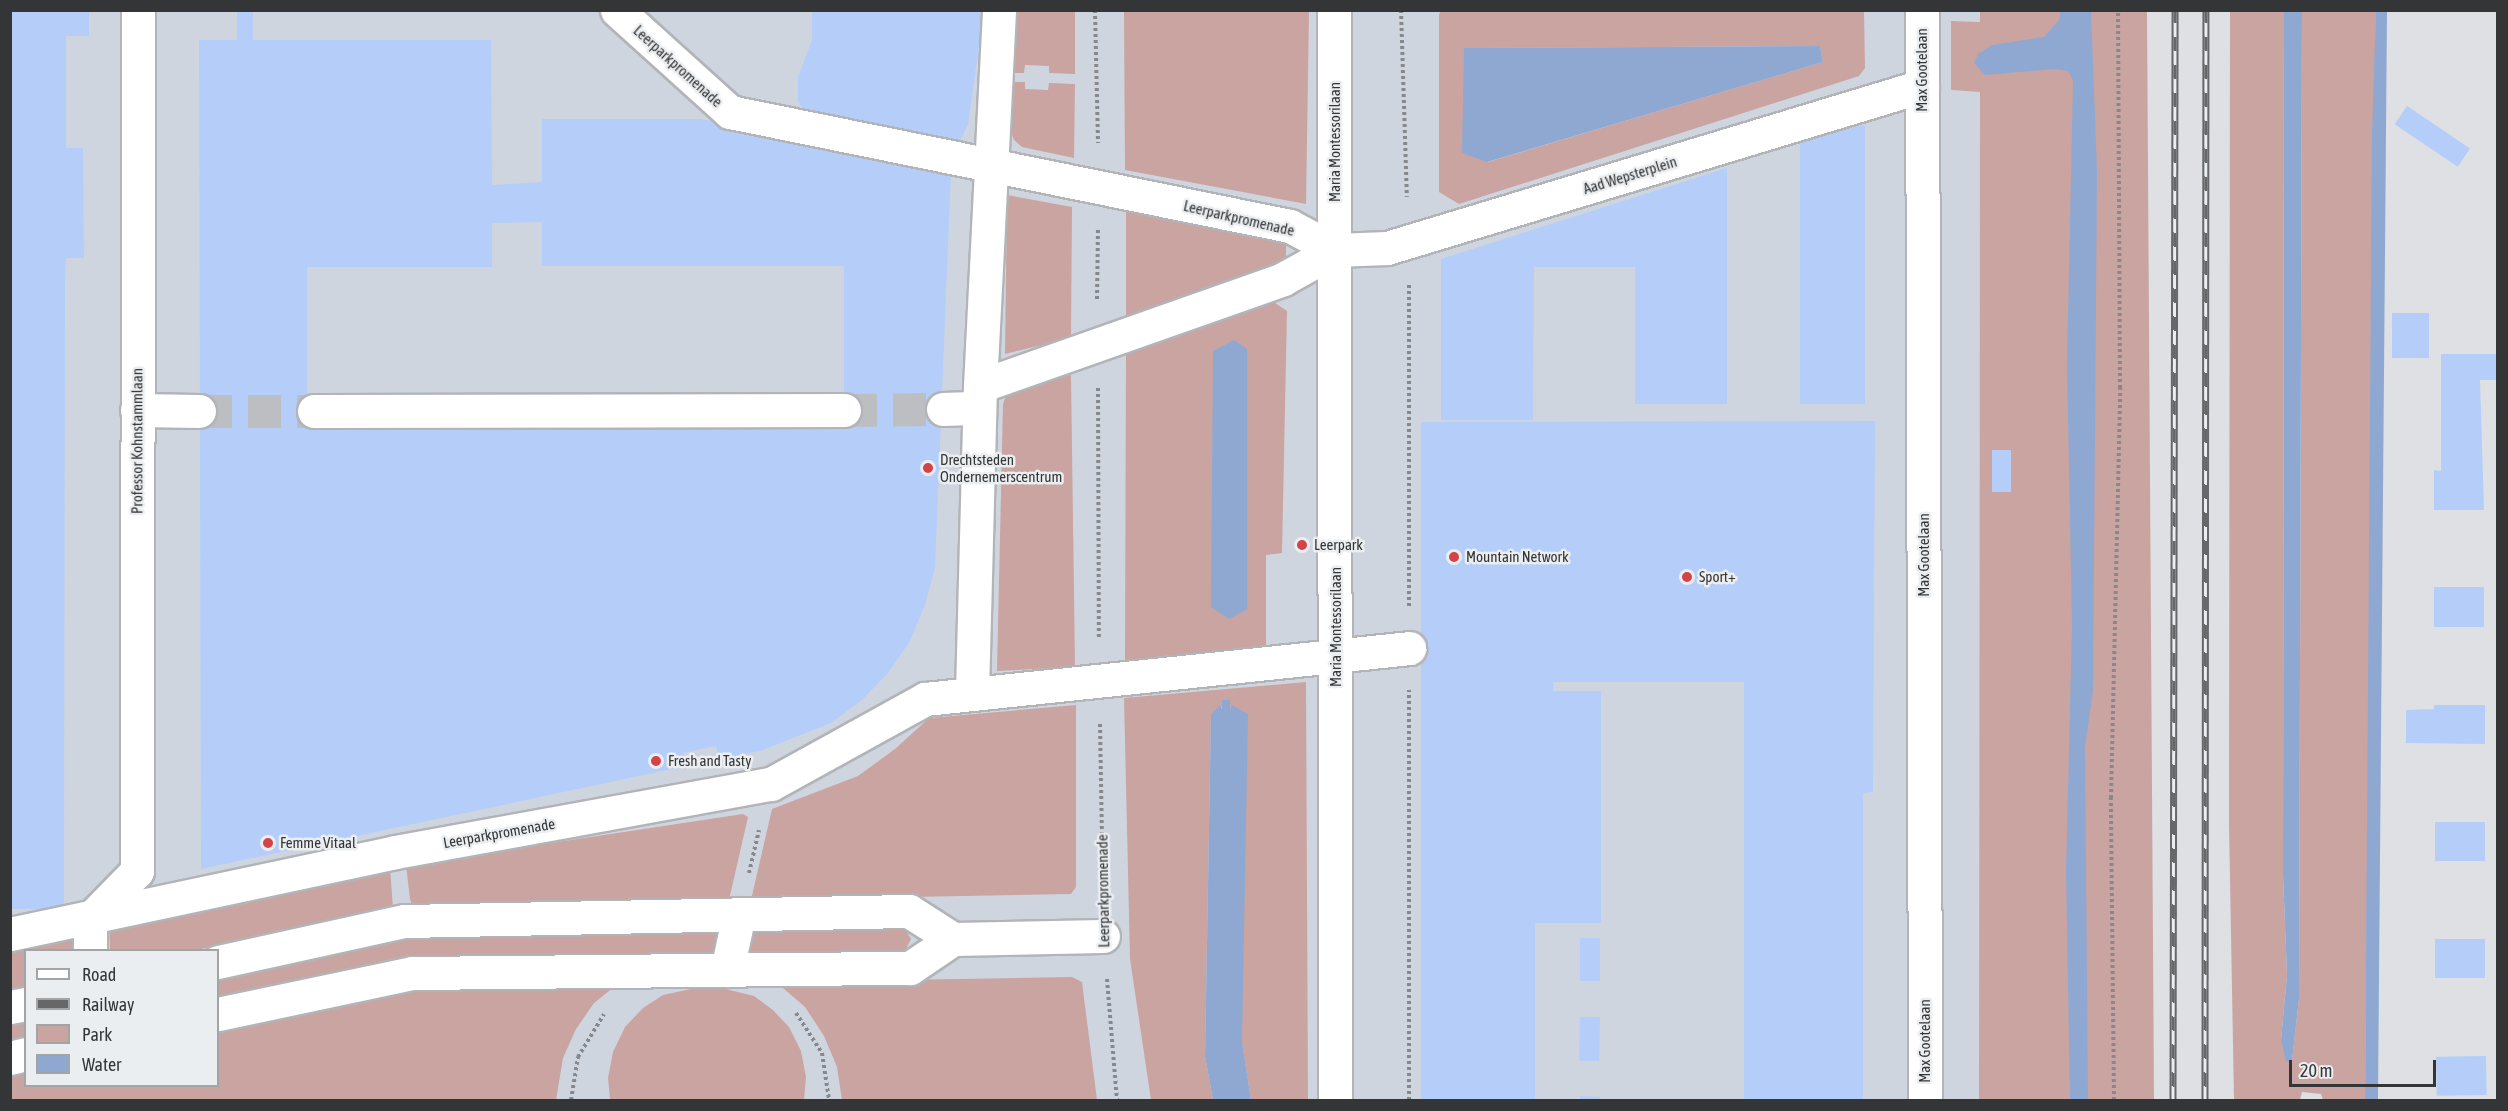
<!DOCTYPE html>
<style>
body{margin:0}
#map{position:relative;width:2508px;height:1111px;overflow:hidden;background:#dee0e4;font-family:"Asap Condensed",sans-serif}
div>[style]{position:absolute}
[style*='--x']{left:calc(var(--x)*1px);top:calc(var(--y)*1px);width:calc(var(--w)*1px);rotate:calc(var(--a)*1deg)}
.built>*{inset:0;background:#cfd5df}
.green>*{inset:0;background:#c9a4a1}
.water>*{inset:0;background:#8fa8d1}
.building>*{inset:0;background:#b4cef9;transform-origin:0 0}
.minor-tunnel>*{height:33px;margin-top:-16.5px;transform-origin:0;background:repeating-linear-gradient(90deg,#bcbec1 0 33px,transparent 0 49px)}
.path>*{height:4px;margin-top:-2px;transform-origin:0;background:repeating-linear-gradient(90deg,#87888b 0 3px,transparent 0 6px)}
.roads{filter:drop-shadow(2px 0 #b2b4b8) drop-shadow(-2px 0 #b2b4b8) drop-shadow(0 2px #b2b4b8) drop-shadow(0 -2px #b2b4b8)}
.minor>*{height:33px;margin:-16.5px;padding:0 16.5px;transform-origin:16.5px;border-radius:16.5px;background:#fff}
.rail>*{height:7px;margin-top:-3.5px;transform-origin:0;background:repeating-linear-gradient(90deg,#ebeef1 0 14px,#656768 0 28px);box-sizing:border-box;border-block:2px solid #656768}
.dots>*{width:16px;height:16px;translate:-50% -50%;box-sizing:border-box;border:3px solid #ebeef1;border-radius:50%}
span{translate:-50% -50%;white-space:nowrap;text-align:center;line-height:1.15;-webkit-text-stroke:5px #ebeef1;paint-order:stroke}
.street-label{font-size:15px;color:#343536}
.poi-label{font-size:15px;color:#343536}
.left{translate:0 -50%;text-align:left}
.frame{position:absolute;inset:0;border:12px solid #343536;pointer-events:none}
.legend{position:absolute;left:24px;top:949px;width:195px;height:138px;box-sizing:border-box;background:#ebeef1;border:2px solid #a2a4a6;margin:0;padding:8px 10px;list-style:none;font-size:18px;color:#343536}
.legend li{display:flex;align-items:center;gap:12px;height:30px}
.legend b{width:30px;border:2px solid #a2a4a6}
.scale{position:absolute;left:2289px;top:1060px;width:147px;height:27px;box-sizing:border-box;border:3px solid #343536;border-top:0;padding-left:8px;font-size:18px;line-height:21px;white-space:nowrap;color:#343536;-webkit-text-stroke:4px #ebeef1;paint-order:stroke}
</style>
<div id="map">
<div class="built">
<i style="clip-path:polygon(evenodd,10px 11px,1980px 11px,1980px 22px,1951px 21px,1951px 90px,1980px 91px,1979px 1100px,11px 1100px,10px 11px,26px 950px,218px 950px,218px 1086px,26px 1086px,26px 950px)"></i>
</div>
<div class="green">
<i style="clip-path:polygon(evenodd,1442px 10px,1864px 11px,1865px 68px,1859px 76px,1459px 204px,1439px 192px,1439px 14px,1442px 10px,1820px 46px,1823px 62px,1488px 162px,1464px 48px,1820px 46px)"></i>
<i style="clip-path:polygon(1011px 11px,1075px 11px,1075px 74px,1049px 73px,1049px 66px,1025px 65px,1024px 73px,1010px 73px)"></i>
<i style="clip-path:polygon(1124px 11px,1309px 11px,1306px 204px,1125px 170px)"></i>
<i style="clip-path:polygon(1980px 11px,2147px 11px,2154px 1100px,1979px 1100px,1980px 92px,1951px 90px,1951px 21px,1980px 22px)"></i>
<i style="clip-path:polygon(2230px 11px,2284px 11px,2283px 875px,2287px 975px,2281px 1040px,2292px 1060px,2299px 999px,2302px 11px,2376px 11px,2365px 1100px,2323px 1100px,2321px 1094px,2302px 1092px,2300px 1100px,2234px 1100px,2229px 823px)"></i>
<i style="clip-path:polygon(1010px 82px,1025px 82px,1025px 89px,1048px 90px,1049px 83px,1075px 84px,1074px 158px,1022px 147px,1014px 140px,1010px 130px)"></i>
<i style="clip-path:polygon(1007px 195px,1072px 207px,1071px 338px,1005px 354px)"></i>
<i style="clip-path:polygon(1126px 208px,1286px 241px,1286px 267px,1126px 319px)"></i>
<i style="clip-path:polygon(1272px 301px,1287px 311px,1282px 553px,1266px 555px,1266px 648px,1125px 661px,1126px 349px)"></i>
<i style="clip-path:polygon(1071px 375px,1075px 667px,997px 671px,1003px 404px,1009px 388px)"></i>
<i style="clip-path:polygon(1306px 682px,1308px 1100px,1251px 1100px,1242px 1043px,1230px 701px,1211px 714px,1205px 1056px,1213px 1100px,1151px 1100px,1130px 959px,1124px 698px)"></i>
<i style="clip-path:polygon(1076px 705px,1076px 887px,1071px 894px,751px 900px,772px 809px,858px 776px,895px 749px,929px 718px)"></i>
<i style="clip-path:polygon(743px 814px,748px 817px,729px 900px,412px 905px,410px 899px,406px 865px)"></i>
<i style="clip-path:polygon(390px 868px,393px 908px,196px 950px,110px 950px,109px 924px)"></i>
<i style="clip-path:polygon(744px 926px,904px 927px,911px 939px,904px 953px,739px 956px)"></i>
<i style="clip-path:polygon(723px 927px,717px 956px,218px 1002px,218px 972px,404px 933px)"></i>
<i style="clip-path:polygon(75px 932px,75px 950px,26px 950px,25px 987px,11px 990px,10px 946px)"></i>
<i style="clip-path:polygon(1072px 977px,1082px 982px,1097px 1100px,842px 1100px,837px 1067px,824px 1036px,805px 1007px,776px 982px)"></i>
<i style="clip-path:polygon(619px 983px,594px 1003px,576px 1029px,563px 1058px,556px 1100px,11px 1100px,10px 1072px,25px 1069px,26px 1086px,218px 1086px,218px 1029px,416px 986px)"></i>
<i style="clip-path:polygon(709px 985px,754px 996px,773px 1010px,789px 1027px,801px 1051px,806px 1077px,804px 1100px,610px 1100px,608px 1078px,613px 1052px,625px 1027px,643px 1008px,663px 995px)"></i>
<i style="clip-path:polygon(25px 1015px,25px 1042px,11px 1045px,10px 1018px)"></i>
</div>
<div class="water">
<i style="clip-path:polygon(2061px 10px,2091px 11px,2097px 171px,2093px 691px,2085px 747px,2088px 1100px,2070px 1100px,2066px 872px,2072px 625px,2067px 364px,2073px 80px,2068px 71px,2054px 69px,1985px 75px,1974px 63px,1978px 54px,1992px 45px,2044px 37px,2059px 20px)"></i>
<i style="clip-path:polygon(2302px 10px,2299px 999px,2292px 1061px,2286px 1061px,2281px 1040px,2287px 975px,2283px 875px,2284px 11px)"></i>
<i style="clip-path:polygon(2387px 11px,2378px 1100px,2365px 1100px,2372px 132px,2376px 11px)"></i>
<i style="clip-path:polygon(1820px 46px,1823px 62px,1487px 162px,1462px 153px,1464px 48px)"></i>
<i style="clip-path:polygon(1234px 340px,1247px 349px,1247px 609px,1229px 619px,1211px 607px,1213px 351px)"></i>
<i style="clip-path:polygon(1222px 700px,1230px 700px,1230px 709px,1232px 705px,1248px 714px,1242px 1042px,1251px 1100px,1213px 1100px,1205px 1056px,1211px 714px,1220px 705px,1222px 709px)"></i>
</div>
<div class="building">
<i style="clip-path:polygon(10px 10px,89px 10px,89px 36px,66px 36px,66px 148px,83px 148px,84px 258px,66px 258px,65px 278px,64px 909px,10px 909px)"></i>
<i style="clip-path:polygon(evenodd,237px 10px,253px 10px,253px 40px,491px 40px,492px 185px,542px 182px,542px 119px,701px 119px,863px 152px,805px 113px,798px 101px,798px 77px,812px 40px,812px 10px,984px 10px,968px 125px,958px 144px,951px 171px,935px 568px,925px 605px,910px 641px,888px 673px,862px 700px,831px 723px,760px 751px,719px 759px,716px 746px,683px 753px,686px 766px,201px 869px,199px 40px,237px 40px,237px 10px,542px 222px,542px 266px,844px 266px,844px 424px,307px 426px,307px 267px,492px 267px,492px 223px,542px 222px)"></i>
<i style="left:2407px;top:106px;width:76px;height:22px;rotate:34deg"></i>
<i style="left:1865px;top:126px;width:278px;height:65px;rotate:90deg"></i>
<i style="clip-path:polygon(1727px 168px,1727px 404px,1635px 404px,1635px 267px,1534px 267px,1533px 420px,1441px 420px,1441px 259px)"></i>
<i style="left:2392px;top:313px;width:37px;height:45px"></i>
<i style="clip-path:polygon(2441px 354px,2498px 354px,2498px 380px,2480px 380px,2484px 510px,2434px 510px,2434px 470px,2441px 471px)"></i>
<i style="clip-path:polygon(1875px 421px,1873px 792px,1863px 793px,1863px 1100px,1744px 1100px,1744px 682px,1553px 682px,1553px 691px,1601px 691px,1601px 923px,1535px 923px,1535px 1100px,1421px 1100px,1421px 422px)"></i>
<i style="left:1992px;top:450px;width:19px;height:42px"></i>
<i style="left:2484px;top:587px;width:40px;height:50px;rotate:90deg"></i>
<i style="clip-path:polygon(2434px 705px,2485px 705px,2485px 744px,2406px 743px,2406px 710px,2434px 709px)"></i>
<i style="left:2435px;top:822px;width:50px;height:39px"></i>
<i style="left:1580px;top:938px;width:20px;height:43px"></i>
<i style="left:2435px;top:939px;width:50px;height:39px"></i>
<i style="left:1600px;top:1017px;width:44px;height:20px;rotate:91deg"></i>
<i style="left:2486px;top:1056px;width:39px;height:50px;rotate:89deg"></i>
<i style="clip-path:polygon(1580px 1096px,1600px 1097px,1600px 1100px,1580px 1100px)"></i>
</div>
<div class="minor-tunnel">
<i style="--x:844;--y:410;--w:99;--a:-0.6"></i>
<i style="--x:199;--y:411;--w:115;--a:0"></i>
</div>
<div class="path">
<i style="--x:1095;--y:10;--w:133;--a:88.7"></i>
<i style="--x:1401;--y:10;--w:187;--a:88.2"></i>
<i style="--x:1409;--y:285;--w:323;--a:90"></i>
<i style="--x:1097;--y:299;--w:70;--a:-89.2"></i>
<i style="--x:1098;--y:388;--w:250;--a:89.8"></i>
<i style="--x:1100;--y:724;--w:169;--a:89"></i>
<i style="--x:749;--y:873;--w:44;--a:-76.9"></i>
<i style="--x:1107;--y:979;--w:121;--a:85.3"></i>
<i style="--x:796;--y:1013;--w:48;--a:57"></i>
<i style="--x:822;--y:1053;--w:48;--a:81.5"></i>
<i style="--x:571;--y:1100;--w:44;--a:-80.8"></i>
<i style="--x:578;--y:1057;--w:50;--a:-58.8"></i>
<i style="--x:1409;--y:1100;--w:410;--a:-90"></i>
<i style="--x:2114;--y:1100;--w:302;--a:-90.6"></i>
<i style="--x:2111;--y:798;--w:410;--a:-88.7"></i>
<i style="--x:2120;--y:388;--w:378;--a:-90.3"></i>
</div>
<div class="roads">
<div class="minor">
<i style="--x:617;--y:10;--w:152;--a:42.1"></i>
<i style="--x:730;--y:112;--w:571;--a:11.51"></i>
<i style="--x:1290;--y:226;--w:51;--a:28.1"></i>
<i style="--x:1334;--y:10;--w:1090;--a:89.95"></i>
<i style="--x:1922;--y:10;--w:1090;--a:89.84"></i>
<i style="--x:980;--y:386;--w:321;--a:-19.4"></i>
<i style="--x:1283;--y:279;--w:60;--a:-29.1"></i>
<i style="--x:1335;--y:250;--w:52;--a:-2.2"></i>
<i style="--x:1387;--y:248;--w:559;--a:-16.85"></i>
<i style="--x:943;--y:409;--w:36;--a:-2"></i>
<i style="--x:137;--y:410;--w:62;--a:0.9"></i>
<i style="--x:314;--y:411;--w:530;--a:-0.11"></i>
<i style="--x:972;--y:692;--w:306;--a:-88.5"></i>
<i style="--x:980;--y:386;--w:376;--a:-87.1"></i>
<i style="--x:10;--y:934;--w:394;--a:-12"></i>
<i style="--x:395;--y:852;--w:382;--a:-10.3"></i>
<i style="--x:771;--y:784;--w:176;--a:-28.9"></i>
<i style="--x:925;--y:699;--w:487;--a:-6"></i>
<i style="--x:90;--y:950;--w:31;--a:-90"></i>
<i style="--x:90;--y:919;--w:67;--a:-45.6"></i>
<i style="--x:137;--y:871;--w:861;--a:-89.93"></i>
<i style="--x:218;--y:962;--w:191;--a:-12.4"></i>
<i style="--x:405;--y:921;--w:504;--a:-1.14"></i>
<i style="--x:909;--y:911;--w:52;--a:32.5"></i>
<i style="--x:953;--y:939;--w:150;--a:-1.1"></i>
<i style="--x:727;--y:970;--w:57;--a:-77.9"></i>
<i style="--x:10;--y:1007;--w:16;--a:-11"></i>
<i style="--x:218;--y:1014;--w:198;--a:-11.9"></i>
<i style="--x:412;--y:973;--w:498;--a:-0.6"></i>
<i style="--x:910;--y:968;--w:52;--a:-34"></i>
<i style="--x:10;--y:1058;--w:16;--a:-14"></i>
</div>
</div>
<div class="rail">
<i style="--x:2173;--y:1100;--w:1090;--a:-89.89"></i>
<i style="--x:2205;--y:1100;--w:1090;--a:-89.95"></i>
</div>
<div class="dots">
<i style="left:928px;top:468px;background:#d34348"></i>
<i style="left:1302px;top:545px;background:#d34348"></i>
<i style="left:1454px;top:557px;background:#d34348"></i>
<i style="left:1687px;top:577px;background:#d34348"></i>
<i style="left:656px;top:761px;background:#d34348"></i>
<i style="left:268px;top:843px;background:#d34348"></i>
</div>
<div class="street-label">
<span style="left:678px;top:66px;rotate:42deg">Leerparkpromenade</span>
<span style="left:1922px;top:70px;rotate:-90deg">Max Gootelaan</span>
<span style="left:1335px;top:142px;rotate:-90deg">Maria Montessorilaan</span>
<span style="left:1630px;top:175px;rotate:-17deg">Aad Wepsterplein</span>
<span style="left:1239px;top:218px;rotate:13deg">Leerparkpromenade</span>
<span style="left:137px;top:441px;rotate:-90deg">Professor Kohnstammlaan</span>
<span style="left:1924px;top:555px;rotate:-90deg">Max Gootelaan</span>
<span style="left:1336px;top:627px;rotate:-90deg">Maria Montessorilaan</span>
<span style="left:499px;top:833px;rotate:-10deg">Leerparkpromenade</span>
<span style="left:1103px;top:891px;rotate:-91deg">Leerparkpromenade</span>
<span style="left:1925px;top:1041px;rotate:-90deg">Max Gootelaan</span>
</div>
<div class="poi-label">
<span class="left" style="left:940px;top:468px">Drechtsteden<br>Ondernemerscentrum</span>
<span class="left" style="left:1314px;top:545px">Leerpark</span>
<span class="left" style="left:1466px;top:557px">Mountain Network</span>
<span class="left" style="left:1699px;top:577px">Sport+</span>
<span class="left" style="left:668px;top:761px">Fresh and Tasty</span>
<span class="left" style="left:280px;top:843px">Femme Vitaal</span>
</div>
<div class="frame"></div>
<ul class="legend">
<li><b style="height:8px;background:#fff"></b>Road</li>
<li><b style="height:8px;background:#656768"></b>Railway</li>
<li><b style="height:16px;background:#c9a4a1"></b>Park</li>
<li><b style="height:16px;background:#8fa8d1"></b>Water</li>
</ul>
<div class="scale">20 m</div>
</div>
